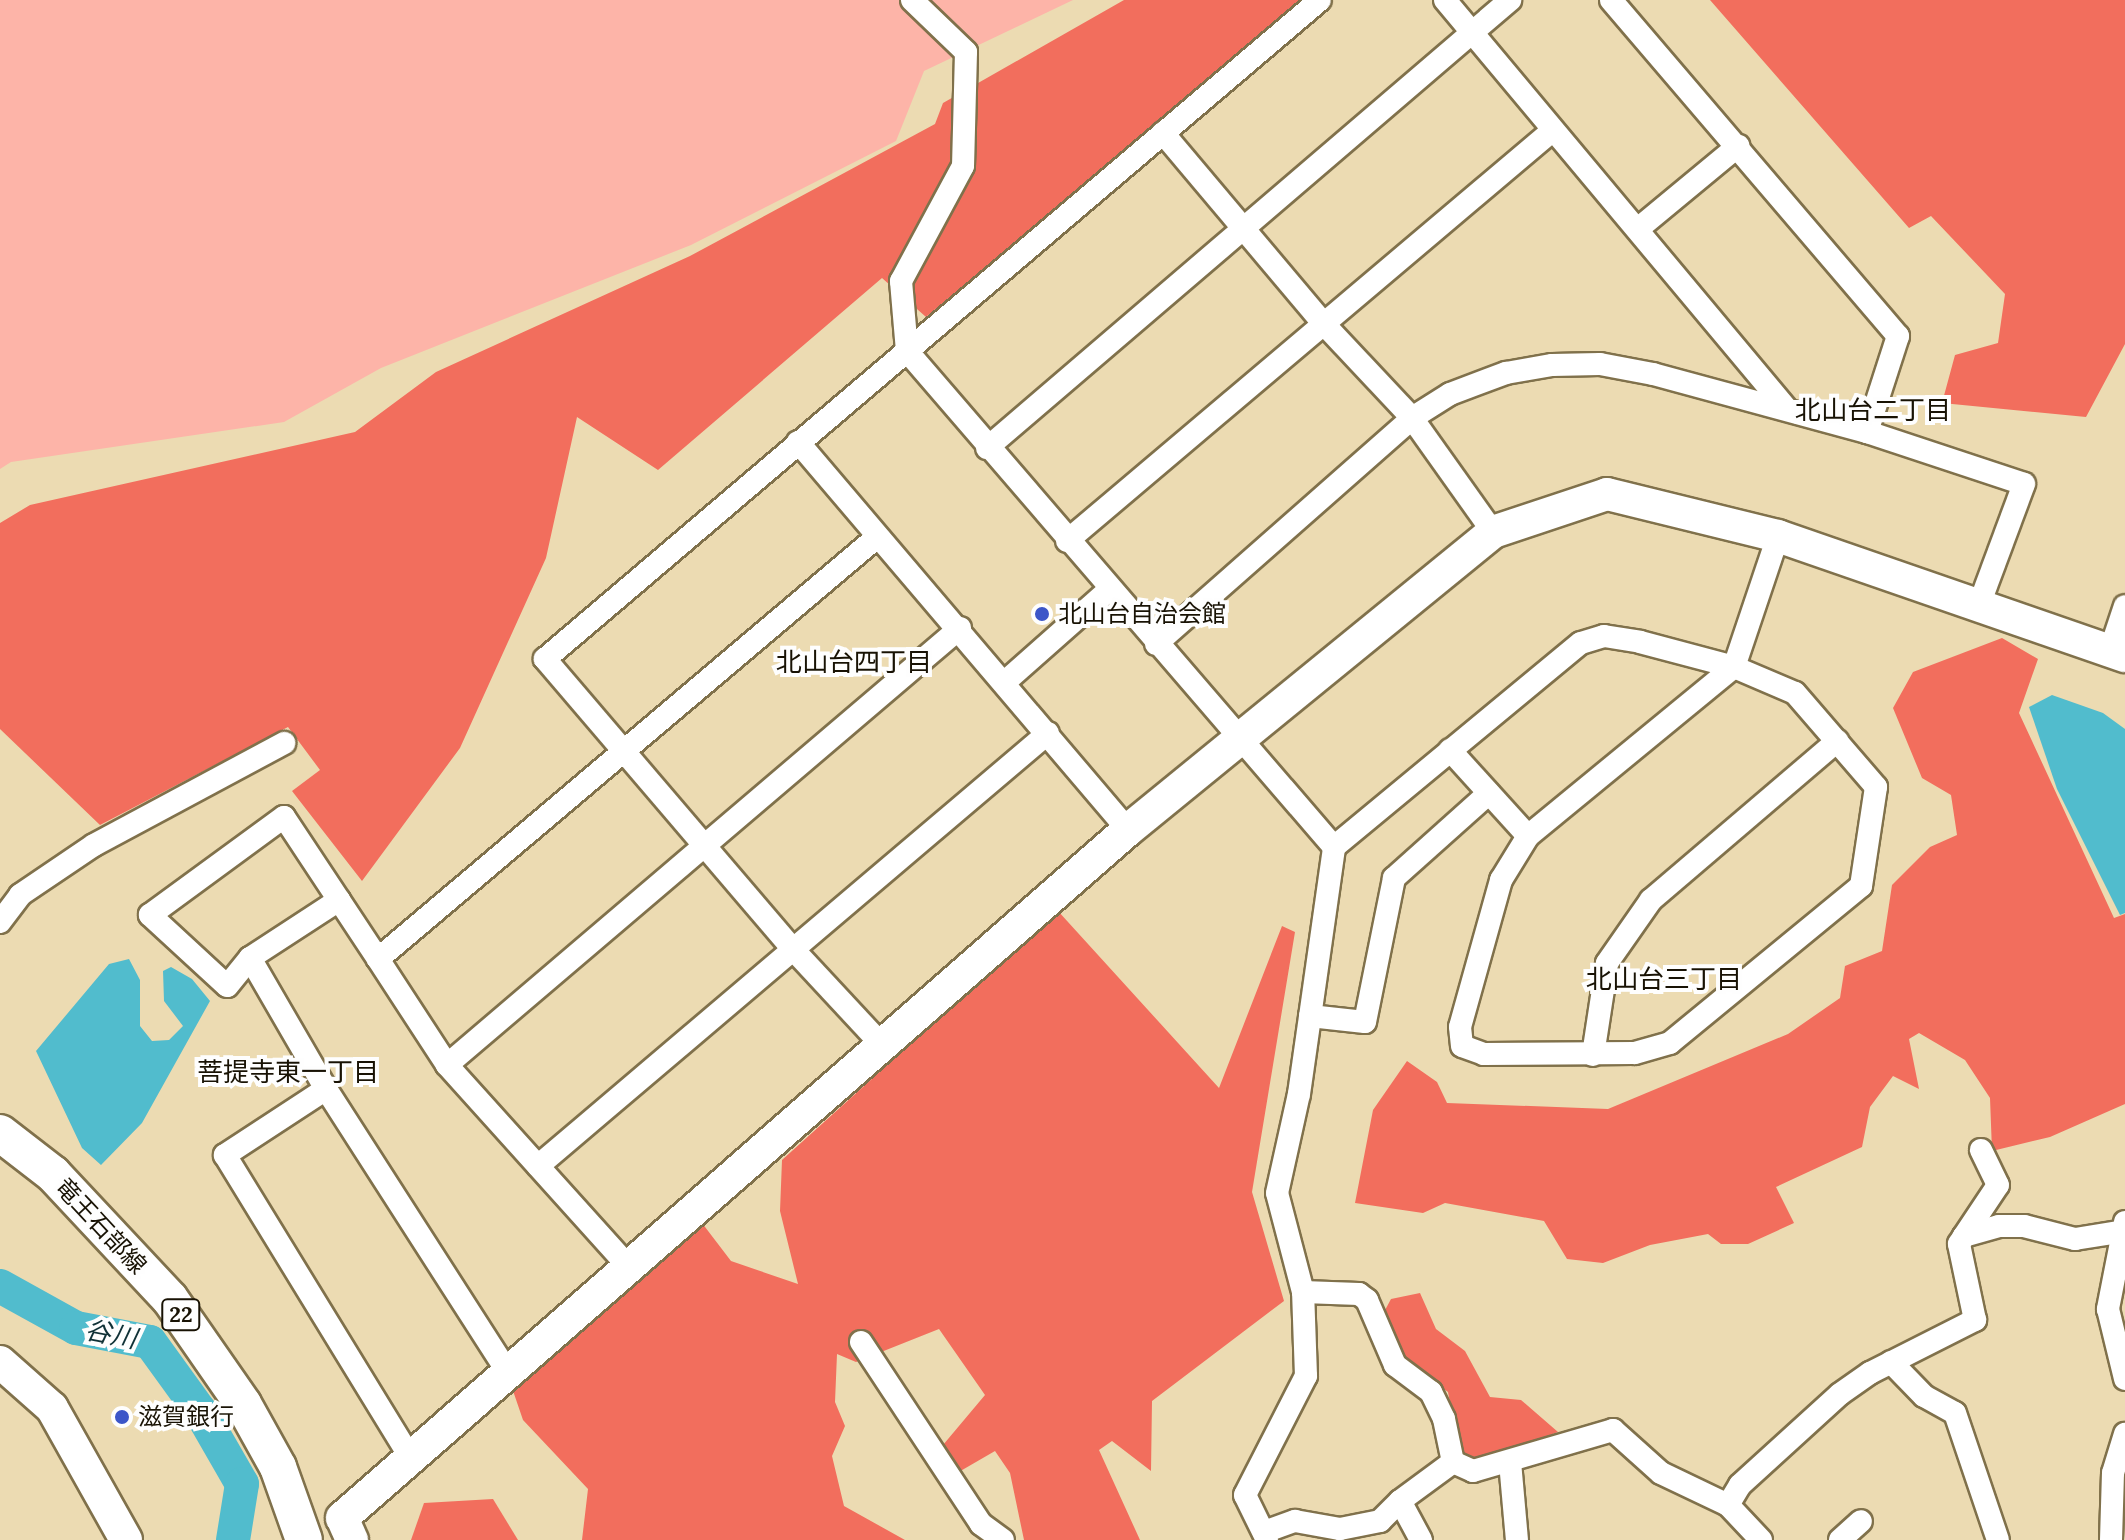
<!DOCTYPE html>
<meta charset="utf-8">
<style>
body{margin:0}
#map{position:relative;width:2125px;height:1540px;overflow:hidden;background:#ecdbb2;font-family:Lora,"Noto Sans JP",serif}
div>[style]{position:absolute}
[style*='--x']{left:calc(var(--x)*1px);top:calc(var(--y)*1px);width:calc(var(--w)*1px);rotate:calc(var(--a)*1deg)}
.green>*{inset:0;background:#fdb4a8}
.forest>*{inset:0;background:#f26e5d}
.water>*{inset:0;background:#51bccd}
.river>*{height:34px;margin:-17px;padding:0 17px;transform-origin:17px;border-radius:17px;background:#51bccd}
.roads{filter:drop-shadow(2px 0 #80714b) drop-shadow(-2px 0 #80714b) drop-shadow(0 2px #80714b) drop-shadow(0 -2px #80714b)}
.street>*{height:22px;margin:-11px;padding:0 11px;transform-origin:11px;border-radius:11px;background:#fff}
.secondary>*{height:32px;margin:-16px;padding:0 16px;transform-origin:16px;border-radius:16px;background:#fff}
.primary>*{height:36px;margin:-18px;padding:0 18px;transform-origin:18px;border-radius:18px;background:#fff}
.dots>*{width:22px;height:22px;translate:-50% -50%;box-sizing:border-box;border:4px solid #fefefe;border-radius:50%}
span{translate:-50% -50%;white-space:nowrap;text-align:center;line-height:1.15;-webkit-text-stroke:8px #fefefe;paint-order:stroke}
.shield-label span{padding:2px 6px;background:#fefefe;border:2px solid;border-radius:6px;-webkit-text-stroke-width:0}
.shield-label{font-size:22px;color:#181204;font-weight:700}
.poi-label{font-size:24px;color:#181204}
.left{translate:0 -50%;text-align:left}
.street-label{font-size:24px;color:#181204}
.neighbourhood-label{font-size:26px;color:#181204}
.water-label{font-size:26px;color:#103136;font-style:italic}
</style>
<div id="map">
<div class="green">
<i style="clip-path:polygon(0 0,1073px 0,924px 71px,896px 141px,691px 245px,381px 368px,284px 422px,11px 462px,0 469px)"></i>
</div>
<div class="forest">
<i style="clip-path:polygon(1124px 0,1305px 0,926px 317px,882px 278px,658px 470px,577px 417px,546px 558px,460px 748px,362px 881px,292px 791px,320px 770px,288px 727px,100px 825px,0 729px,0 523px,30px 505px,355px 432px,436px 372px,690px 256px,935px 124px,943px 103px)"></i>
<i style="clip-path:polygon(1710px 0,2125px 0,2125px 344px,2086px 417px,1942px 403px,1955px 355px,1998px 343px,2005px 294px,1931px 216px,1909px 228px)"></i>
<i style="clip-path:polygon(2002px 638px,2038px 659px,2019px 713px,2114px 918px,2125px 914px,2125px 1104px,2050px 1137px,1992px 1151px,1990px 1098px,1965px 1060px,1919px 1033px,1909px 1039px,1919px 1089px,1893px 1076px,1870px 1107px,1862px 1147px,1776px 1187px,1794px 1223px,1748px 1244px,1721px 1244px,1708px 1234px,1650px 1245px,1603px 1263px,1567px 1259px,1544px 1221px,1445px 1203px,1423px 1213px,1355px 1203px,1373px 1110px,1407px 1061px,1437px 1082px,1447px 1103px,1608px 1109px,1788px 1034px,1840px 998px,1845px 966px,1882px 951px,1892px 885px,1930px 847px,1957px 835px,1951px 795px,1922px 778px,1893px 708px,1913px 672px)"></i>
<i style="clip-path:polygon(1058px 911px,1219px 1088px,1282px 926px,1295px 932px,1252px 1192px,1284px 1301px,1152px 1401px,1151px 1471px,1112px 1441px,1099px 1450px,1140px 1540px,1024px 1540px,1010px 1473px,995px 1451px,957px 1473px,943px 1445px,985px 1395px,939px 1329px,856px 1362px,837px 1354px,835px 1402px,845px 1426px,832px 1456px,844px 1506px,905px 1540px,582px 1540px,588px 1489px,523px 1420px,510px 1382px,702px 1223px,731px 1261px,798px 1284px,780px 1211px,782px 1160px)"></i>
<i style="clip-path:polygon(1420px 1293px,1436px 1329px,1465px 1351px,1490px 1397px,1521px 1400px,1558px 1432px,1475px 1464px,1458px 1447px,1448px 1392px,1401px 1358px,1384px 1312px,1391px 1299px)"></i>
<i style="clip-path:polygon(493px 1499px,518px 1540px,411px 1540px,424px 1503px)"></i>
</div>
<div class="water">
<i style="clip-path:polygon(2052px 695px,2103px 713px,2125px 729px,2125px 913px,2120px 915px,2057px 789px,2029px 707px)"></i>
<i style="clip-path:polygon(129px 959px,140px 980px,140px 1026px,152px 1041px,169px 1040px,183px 1026px,164px 1001px,163px 971px,171px 967px,192px 979px,210px 1001px,142px 1123px,101px 1165px,82px 1148px,36px 1051px,109px 964px)"></i>
</div>
<div class="river">
<i style="--x:0;--y:1286;--w:87;--a:28.9"></i>
<i style="--x:76;--y:1328;--w:75;--a:10.7"></i>
<i style="--x:150;--y:1342;--w:85;--a:54.1"></i>
<i style="--x:200;--y:1411;--w:84;--a:60.1"></i>
<i style="--x:242;--y:1484;--w:57;--a:99.1"></i>
</div>
<div class="roads">
<div class="street">
<i style="--x:912;--y:0;--w:75;--a:43.9"></i>
<i style="--x:966;--y:52;--w:114;--a:91.5"></i>
<i style="--x:963;--y:166;--w:131;--a:118.3"></i>
<i style="--x:901;--y:281;--w:70;--a:85.1"></i>
<i style="--x:907;--y:351;--w:654;--a:49.28"></i>
<i style="--x:1445;--y:0;--w:532;--a:50.11"></i>
<i style="--x:1611;--y:0;--w:442;--a:49.5"></i>
<i style="--x:1898;--y:336;--w:101;--a:107.9"></i>
<i style="--x:1163;--y:133;--w:247;--a:49.9"></i>
<i style="--x:1322;--y:322;--w:132;--a:46.8"></i>
<i style="--x:1412;--y:418;--w:140;--a:54.6"></i>
<i style="--x:1639;--y:228;--w:129;--a:-39.6"></i>
<i style="--x:798;--y:442;--w:509;--a:49.62"></i>
<i style="--x:987;--y:448;--w:689;--a:-40.58"></i>
<i style="--x:1067;--y:541;--w:636;--a:-40.22"></i>
<i style="--x:1156;--y:644;--w:341;--a:-41.4"></i>
<i style="--x:1412;--y:418;--w:45;--a:-32.3"></i>
<i style="--x:1450;--y:394;--w:60;--a:-20.6"></i>
<i style="--x:1506;--y:373;--w:47;--a:-9.9"></i>
<i style="--x:1552;--y:365;--w:48;--a:-1.2"></i>
<i style="--x:1600;--y:364;--w:54;--a:10.7"></i>
<i style="--x:1653;--y:374;--w:222;--a:15.2"></i>
<i style="--x:1867;--y:432;--w:165;--a:18.3"></i>
<i style="--x:2024;--y:484;--w:129;--a:110.4"></i>
<i style="--x:2111;--y:648;--w:44;--a:-71.6"></i>
<i style="--x:1006;--y:681;--w:137;--a:-41.5"></i>
<i style="--x:1450;--y:750;--w:116;--a:47.8"></i>
<i style="--x:339;--y:900;--w:106;--a:146.9"></i>
<i style="--x:250;--y:958;--w:36;--a:129"></i>
<i style="--x:227;--y:986;--w:105;--a:-137.3"></i>
<i style="--x:150;--y:915;--w:166;--a:-36.2"></i>
<i style="--x:284;--y:817;--w:100;--a:56.5"></i>
<i style="--x:339;--y:900;--w:71;--a:56.5"></i>
<i style="--x:378;--y:959;--w:126;--a:56.9"></i>
<i style="--x:447;--y:1065;--w:272;--a:48"></i>
<i style="--x:0;--y:922;--w:34;--a:-53"></i>
<i style="--x:20;--y:895;--w:89;--a:-34"></i>
<i style="--x:94;--y:845;--w:216;--a:-28.2"></i>
<i style="--x:250;--y:958;--w:151;--a:59.9"></i>
<i style="--x:326;--y:1089;--w:339;--a:57.3"></i>
<i style="--x:378;--y:959;--w:654;--a:-40.22"></i>
<i style="--x:1310;--y:1016;--w:55;--a:6.2"></i>
<i style="--x:1365;--y:1022;--w:147;--a:-78.6"></i>
<i style="--x:1394;--y:878;--w:127;--a:-41.8"></i>
<i style="--x:882;--y:1045;--w:134;--a:-132.9"></i>
<i style="--x:791;--y:947;--w:379;--a:-130.5"></i>
<i style="--x:545;--y:659;--w:1017;--a:-40.38"></i>
<i style="--x:1593;--y:1055;--w:93;--a:-81.3"></i>
<i style="--x:1607;--y:963;--w:77;--a:-55.1"></i>
<i style="--x:1651;--y:900;--w:245;--a:-40.5"></i>
<i style="--x:447;--y:1065;--w:674;--a:-40.43"></i>
<i style="--x:326;--y:1089;--w:121;--a:146.8"></i>
<i style="--x:225;--y:1155;--w:356;--a:58.5"></i>
<i style="--x:538;--y:1166;--w:669;--a:-40.33"></i>
<i style="--x:2125;--y:1222;--w:89;--a:101.1"></i>
<i style="--x:2108;--y:1309;--w:72;--a:76.3"></i>
<i style="--x:1964;--y:1236;--w:61;--a:-56.3"></i>
<i style="--x:1998;--y:1185;--w:39;--a:-116"></i>
<i style="--x:1303;--y:1292;--w:56;--a:2"></i>
<i style="--x:1359;--y:1294;--w:10;--a:37"></i>
<i style="--x:1367;--y:1300;--w:71;--a:66.7"></i>
<i style="--x:1395;--y:1365;--w:45;--a:36.9"></i>
<i style="--x:1431;--y:1392;--w:30;--a:64"></i>
<i style="--x:1444;--y:1419;--w:44;--a:78.2"></i>
<i style="--x:861;--y:1342;--w:218;--a:56.6"></i>
<i style="--x:981;--y:1524;--w:27;--a:36"></i>
<i style="--x:1891;--y:1362;--w:47;--a:45.9"></i>
<i style="--x:1924;--y:1396;--w:35;--a:29"></i>
<i style="--x:1955;--y:1413;--w:134;--a:71.3"></i>
<i style="--x:1510;--y:1462;--w:78;--a:84.9"></i>
<i style="--x:1264;--y:1532;--w:33;--a:-20"></i>
<i style="--x:1295;--y:1521;--w:46;--a:10.1"></i>
<i style="--x:1340;--y:1529;--w:41;--a:-11.3"></i>
<i style="--x:1380;--y:1521;--w:28;--a:-45"></i>
<i style="--x:1267;--y:1540;--w:50;--a:-116.1"></i>
<i style="--x:1245;--y:1495;--w:134;--a:-62.9"></i>
<i style="--x:1306;--y:1376;--w:84;--a:-92"></i>
<i style="--x:1303;--y:1292;--w:102;--a:-104.7"></i>
<i style="--x:1277;--y:1193;--w:101;--a:-77.5"></i>
<i style="--x:1299;--y:1094;--w:249;--a:-81.9"></i>
<i style="--x:1334;--y:847;--w:320;--a:-39.6"></i>
<i style="--x:1581;--y:643;--w:24;--a:-17"></i>
<i style="--x:1604;--y:636;--w:36;--a:9"></i>
<i style="--x:1640;--y:642;--w:97;--a:14.9"></i>
<i style="--x:1734;--y:667;--w:66;--a:23.1"></i>
<i style="--x:1795;--y:693;--w:124;--a:49.2"></i>
<i style="--x:1876;--y:787;--w:100;--a:98.6"></i>
<i style="--x:1861;--y:886;--w:247;--a:140.6"></i>
<i style="--x:1670;--y:1043;--w:37;--a:164"></i>
<i style="--x:1634;--y:1053;--w:150;--a:179.6"></i>
<i style="--x:1484;--y:1054;--w:23;--a:-160"></i>
<i style="--x:1462;--y:1046;--w:19;--a:-96"></i>
<i style="--x:1460;--y:1027;--w:153;--a:-74.4"></i>
<i style="--x:1501;--y:880;--w:52;--a:-58.5"></i>
<i style="--x:1528;--y:836;--w:266;--a:-39.4"></i>
<i style="--x:1734;--y:667;--w:138;--a:-71.4"></i>
<i style="--x:1421;--y:1540;--w:44;--a:-118.3"></i>
<i style="--x:1400;--y:1501;--w:66;--a:-36.3"></i>
<i style="--x:1453;--y:1462;--w:22;--a:24"></i>
<i style="--x:1473;--y:1471;--w:146;--a:-16.3"></i>
<i style="--x:1613;--y:1430;--w:64;--a:41.9"></i>
<i style="--x:1661;--y:1473;--w:74;--a:25.5"></i>
<i style="--x:1761;--y:1540;--w:48;--a:-133.3"></i>
<i style="--x:1728;--y:1505;--w:23;--a:-59"></i>
<i style="--x:1740;--y:1485;--w:135;--a:-42.3"></i>
<i style="--x:1840;--y:1394;--w:37;--a:-35"></i>
<i style="--x:1870;--y:1373;--w:118;--a:-26.8"></i>
<i style="--x:1975;--y:1320;--w:78;--a:-101.9"></i>
<i style="--x:1959;--y:1244;--w:9;--a:-58"></i>
<i style="--x:1964;--y:1236;--w:36;--a:-16"></i>
<i style="--x:1999;--y:1226;--w:25;--a:0"></i>
<i style="--x:2024;--y:1226;--w:53;--a:14.3"></i>
<i style="--x:2075;--y:1239;--w:45;--a:-9"></i>
<i style="--x:1840;--y:1540;--w:28;--a:-42"></i>
<i style="--x:2111;--y:1540;--w:67;--a:-88.3"></i>
<i style="--x:2113;--y:1473;--w:41;--a:-72.9"></i>
</div>
<div class="secondary">
<i style="--x:0;--y:1362;--w:69;--a:41.5"></i>
<i style="--x:52;--y:1408;--w:151;--a:60.7"></i>
<i style="--x:352;--y:1540;--w:24;--a:-114"></i>
<i style="--x:342;--y:1518;--w:1045;--a:-41.2"></i>
<i style="--x:1128;--y:830;--w:471;--a:-39.2"></i>
<i style="--x:1493;--y:532;--w:120;--a:-18.4"></i>
<i style="--x:1607;--y:494;--w:176;--a:13.8"></i>
<i style="--x:1778;--y:536;--w:367;--a:19.1"></i>
</div>
<div class="primary">
<i style="--x:0;--y:1133;--w:67;--a:37.7"></i>
<i style="--x:53;--y:1174;--w:171;--a:46.9"></i>
<i style="--x:170;--y:1299;--w:128;--a:55.2"></i>
<i style="--x:243;--y:1404;--w:72;--a:60.9"></i>
<i style="--x:278;--y:1467;--w:77;--a:70.4"></i>
</div>
</div>
<div class="dots">
<i style="left:1042px;top:614px;background:#3c56c8"></i>
<i style="left:122px;top:1417px;background:#3c56c8"></i>
</div>
<div class="shield-label">
<span style="left:181px;top:1315px">22</span>
</div>
<div class="poi-label">
<span class="left" style="left:1058px;top:614px">北山台自治会館</span>
<span class="left" style="left:138px;top:1417px">滋賀銀行</span>
</div>
<div class="street-label">
<span style="left:101px;top:1226px;rotate:47deg">竜王石部線</span>
</div>
<div class="neighbourhood-label">
<span style="left:1873px;top:410px">北山台二丁目</span>
<span style="left:854px;top:662px">北山台四丁目</span>
<span style="left:1664px;top:979px">北山台三丁目</span>
<span style="left:288px;top:1072px">菩提寺東一丁目</span>
</div>
<div class="water-label">
<span style="left:111px;top:1334px;rotate:11deg">谷川</span>
</div>
</div>
